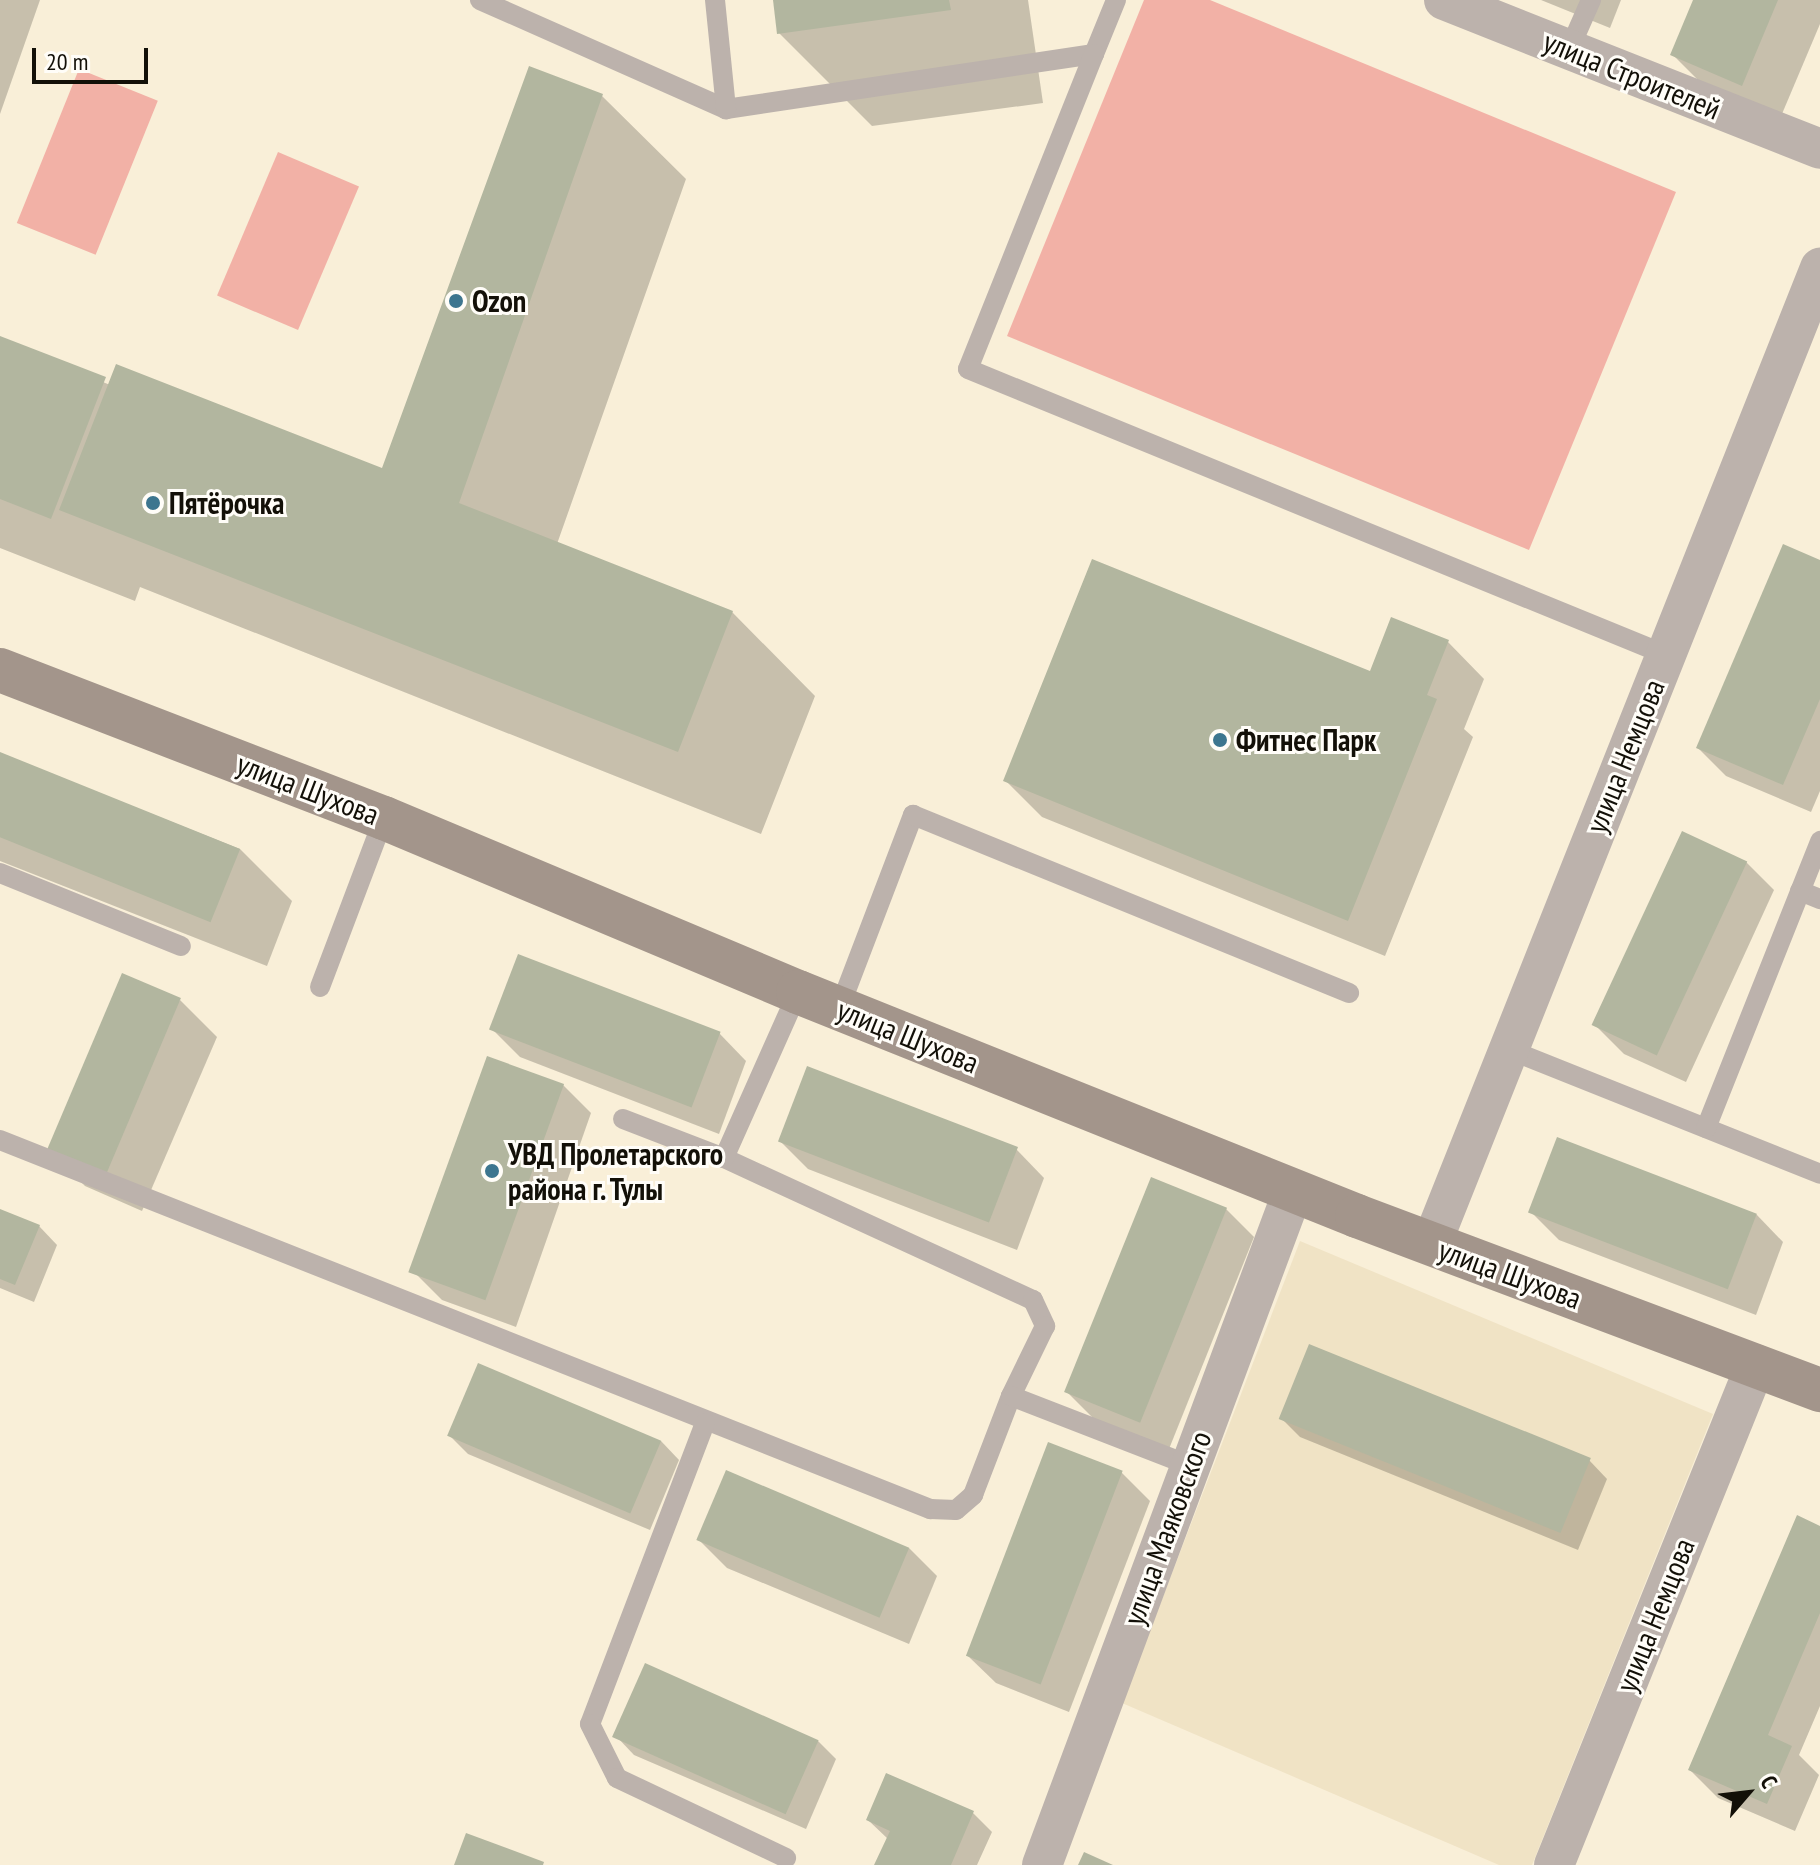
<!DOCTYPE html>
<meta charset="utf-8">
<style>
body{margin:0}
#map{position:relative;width:1820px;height:1865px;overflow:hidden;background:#f9efd8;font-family:"PT Sans Narrow",sans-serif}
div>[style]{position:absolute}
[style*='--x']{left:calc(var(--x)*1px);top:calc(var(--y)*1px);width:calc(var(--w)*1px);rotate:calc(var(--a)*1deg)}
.built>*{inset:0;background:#f0e3c5}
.green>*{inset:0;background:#f2b1a6;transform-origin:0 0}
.shadow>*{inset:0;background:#0003}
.building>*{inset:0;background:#b2b69f;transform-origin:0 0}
.lane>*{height:20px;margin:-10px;padding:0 10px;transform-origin:10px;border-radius:10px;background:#bcb2ac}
.street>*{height:40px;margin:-20px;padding:0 20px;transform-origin:20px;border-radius:20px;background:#bcb2ac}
.secondary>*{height:44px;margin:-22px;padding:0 22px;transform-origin:22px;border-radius:22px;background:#a3958b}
.dots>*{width:22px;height:22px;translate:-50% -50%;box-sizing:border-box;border:4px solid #fffdf8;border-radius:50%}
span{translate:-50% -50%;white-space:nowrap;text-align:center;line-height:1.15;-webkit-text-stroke:6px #fffdf8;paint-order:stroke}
.street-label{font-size:30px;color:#131008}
.poi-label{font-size:30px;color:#131008;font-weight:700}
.left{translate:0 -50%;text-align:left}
.north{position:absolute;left:1708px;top:1753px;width:80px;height:80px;-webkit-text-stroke:6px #fffdf8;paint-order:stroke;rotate:62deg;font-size:22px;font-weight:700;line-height:32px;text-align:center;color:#131008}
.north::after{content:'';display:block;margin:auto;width:28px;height:36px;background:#131008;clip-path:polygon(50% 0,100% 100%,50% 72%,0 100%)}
.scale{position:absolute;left:32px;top:48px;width:116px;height:36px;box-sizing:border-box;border:4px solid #131008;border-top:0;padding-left:10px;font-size:24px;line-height:28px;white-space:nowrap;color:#131008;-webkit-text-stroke:6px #fffdf8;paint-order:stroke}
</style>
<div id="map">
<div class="built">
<i style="clip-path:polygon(1300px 1241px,1713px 1414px,1532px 1865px,1499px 1865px,1122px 1703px)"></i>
</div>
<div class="green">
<i style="clip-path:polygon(1144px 0,1210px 0,1676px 192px,1529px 550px,1007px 336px)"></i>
<i style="left:79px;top:69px;width:85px;height:166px;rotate:22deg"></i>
<i style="left:278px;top:152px;width:88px;height:156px;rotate:23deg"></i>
</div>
<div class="shadow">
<i style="clip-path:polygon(0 0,40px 0,0 114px)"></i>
<i style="clip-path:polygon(775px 0,1028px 0,1043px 103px,872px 126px,779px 33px)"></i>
<i style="clip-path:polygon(1541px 0,1621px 0,1610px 28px)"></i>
<i style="clip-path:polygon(1695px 0,1820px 0,1820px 24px,1779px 121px,1709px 91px,1672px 54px)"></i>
<i style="clip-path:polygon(602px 96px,686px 179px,557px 544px,732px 612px,815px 696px,761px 834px,140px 587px,135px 601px,0 548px,0 338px,110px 385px,383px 470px)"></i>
<i style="clip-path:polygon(1820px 562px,1820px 791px,1811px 812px,1726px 776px,1698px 748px)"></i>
<i style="clip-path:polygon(1448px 642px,1484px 679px,1464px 729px,1473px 737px,1385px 956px,1042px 817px,1005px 780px,1371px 674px)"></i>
<i style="clip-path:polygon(0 754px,240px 849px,292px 901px,267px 966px,0 861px)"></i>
<i style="clip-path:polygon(1746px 862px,1774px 890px,1686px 1082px,1624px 1054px,1596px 1026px)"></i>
<i style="clip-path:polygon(180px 1000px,217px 1037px,142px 1211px,85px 1186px,48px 1149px)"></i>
<i style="clip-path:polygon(492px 1029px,719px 1033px,746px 1061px,719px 1134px,520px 1057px)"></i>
<i style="clip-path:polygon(563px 1085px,591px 1113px,516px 1327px,442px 1300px,414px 1272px)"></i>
<i style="clip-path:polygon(780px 1141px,1017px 1150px,1044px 1178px,1017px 1250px,808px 1169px)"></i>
<i style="clip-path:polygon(1226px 1209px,1254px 1237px,1169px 1449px,1095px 1420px,1067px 1392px)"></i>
<i style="clip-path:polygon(0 1211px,39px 1226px,57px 1245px,34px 1302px,0 1288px)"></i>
<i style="clip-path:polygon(1531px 1212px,1756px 1214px,1783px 1242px,1756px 1315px,1559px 1240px)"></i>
<i style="clip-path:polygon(1282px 1419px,1589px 1460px,1607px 1479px,1578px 1550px,1300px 1437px)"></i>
<i style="clip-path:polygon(450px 1436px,661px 1441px,679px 1460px,650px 1530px,468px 1454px)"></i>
<i style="clip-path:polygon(1049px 1445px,1122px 1473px,1150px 1501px,1069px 1712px,996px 1683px,968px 1656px)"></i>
<i style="clip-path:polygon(1820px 1528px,1820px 1706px,1799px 1755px,1819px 1775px,1795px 1831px,1718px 1798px,1690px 1770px)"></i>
<i style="clip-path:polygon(699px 1540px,909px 1548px,937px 1576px,909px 1644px,727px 1568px)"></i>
<i style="clip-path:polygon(616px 1736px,817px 1740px,836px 1759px,806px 1829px,634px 1755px)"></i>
<i style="clip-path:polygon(973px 1813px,992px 1832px,977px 1865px,877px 1865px,888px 1839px,868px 1820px)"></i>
</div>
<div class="building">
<i style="clip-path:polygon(773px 0,949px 0,951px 10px,777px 34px)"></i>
<i style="clip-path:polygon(1693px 0,1778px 0,1742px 86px,1670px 55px)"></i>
<i style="clip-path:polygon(529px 66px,603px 94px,459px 503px,733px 611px,678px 752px,59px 510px,116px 364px,382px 468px)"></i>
<i style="clip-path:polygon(0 336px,106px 377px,51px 519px,0 499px)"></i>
<i style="clip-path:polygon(1783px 544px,1820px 560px,1820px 699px,1783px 785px,1696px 748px)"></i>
<i style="clip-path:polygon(1092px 559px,1370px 671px,1391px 617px,1449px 640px,1427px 695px,1437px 699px,1348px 921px,1003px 781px)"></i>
<i style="left:0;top:752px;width:259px;height:79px;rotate:22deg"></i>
<i style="left:1682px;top:831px;width:72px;height:214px;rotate:25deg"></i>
<i style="left:518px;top:954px;width:217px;height:81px;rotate:21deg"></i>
<i style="left:122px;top:973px;width:64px;height:193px;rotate:23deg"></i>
<i style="left:487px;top:1056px;width:82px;height:230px;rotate:20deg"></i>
<i style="left:807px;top:1066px;width:226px;height:81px;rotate:21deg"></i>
<i style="left:1557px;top:1137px;width:214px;height:81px;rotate:21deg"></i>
<i style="left:1151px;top:1177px;width:82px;height:232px;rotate:22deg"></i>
<i style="clip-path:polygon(0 1209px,40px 1225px,15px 1285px,0 1279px)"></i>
<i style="left:1309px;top:1344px;width:304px;height:81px;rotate:22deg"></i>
<i style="left:478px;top:1363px;width:199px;height:79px;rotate:23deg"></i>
<i style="left:1048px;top:1442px;width:80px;height:229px;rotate:21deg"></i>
<i style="left:726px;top:1470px;width:199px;height:76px;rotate:23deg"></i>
<i style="clip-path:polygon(1797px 1515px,1820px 1526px,1820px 1613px,1768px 1735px,1792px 1746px,1767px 1804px,1688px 1770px)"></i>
<i style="left:645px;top:1663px;width:190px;height:81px;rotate:24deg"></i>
<i style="clip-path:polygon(886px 1773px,974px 1811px,951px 1865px,874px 1865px,890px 1831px,866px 1820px)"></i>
<i style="clip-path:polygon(466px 1833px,544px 1862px,543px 1865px,454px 1865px)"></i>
<i style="clip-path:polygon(1084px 1852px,1113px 1865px,1078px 1865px)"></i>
</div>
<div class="lane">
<i style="--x:480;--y:0;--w:269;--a:23.9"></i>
<i style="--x:726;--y:109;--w:372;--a:-8.5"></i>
<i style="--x:1094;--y:54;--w:58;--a:-67.8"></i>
<i style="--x:715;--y:0;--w:110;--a:84.2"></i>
<i style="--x:1569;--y:50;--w:55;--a:-66.3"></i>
<i style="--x:1094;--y:54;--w:339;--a:111.8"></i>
<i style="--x:968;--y:369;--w:754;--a:22.28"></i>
<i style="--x:0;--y:873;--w:195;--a:22"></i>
<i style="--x:1800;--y:891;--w:22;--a:22"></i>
<i style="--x:320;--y:987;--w:181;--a:-69.3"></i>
<i style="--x:839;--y:1009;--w:208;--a:-69.1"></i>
<i style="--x:913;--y:815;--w:471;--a:22.2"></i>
<i style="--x:1508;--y:1049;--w:336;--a:21.8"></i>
<i style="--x:623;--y:1119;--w:108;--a:21.1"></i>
<i style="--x:724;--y:1158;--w:340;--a:24.7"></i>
<i style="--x:1033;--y:1300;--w:29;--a:65"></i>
<i style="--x:1045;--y:1326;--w:78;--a:115.9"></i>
<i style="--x:1706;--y:1128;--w:309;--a:-68.3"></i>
<i style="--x:0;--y:1140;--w:1001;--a:21.64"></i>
<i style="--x:930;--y:1509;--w:26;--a:2"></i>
<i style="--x:956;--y:1510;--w:23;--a:-41"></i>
<i style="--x:973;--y:1495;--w:106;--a:-69"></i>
<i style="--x:1011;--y:1396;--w:191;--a:21.2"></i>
<i style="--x:724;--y:1158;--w:182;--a:-66"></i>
<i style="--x:705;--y:1423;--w:322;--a:110.9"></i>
<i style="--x:590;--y:1724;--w:60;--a:63.4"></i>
<i style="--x:617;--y:1778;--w:187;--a:25.3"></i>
</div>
<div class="street">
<i style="--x:1444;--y:0;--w:404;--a:21.6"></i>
<i style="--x:1431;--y:1245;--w:1052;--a:-68.29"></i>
<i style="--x:1042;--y:1865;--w:719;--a:-69.57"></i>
<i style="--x:1554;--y:1865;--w:540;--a:-68.04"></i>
</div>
<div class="secondary">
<i style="--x:0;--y:670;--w:412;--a:21.1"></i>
<i style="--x:384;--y:818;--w:449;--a:22.8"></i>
<i style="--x:798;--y:992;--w:602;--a:21.84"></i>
<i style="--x:1357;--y:1216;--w:495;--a:20.6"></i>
</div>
<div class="dots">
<i style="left:456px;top:301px;background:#3d768f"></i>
<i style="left:153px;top:503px;background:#3d768f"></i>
<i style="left:1220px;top:740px;background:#3d768f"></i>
<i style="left:492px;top:1171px;background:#3d768f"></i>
</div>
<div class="street-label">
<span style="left:1632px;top:75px;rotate:22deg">улица Строителей</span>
<span style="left:1625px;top:756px;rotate:-68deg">улица Немцова</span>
<span style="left:308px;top:789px;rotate:21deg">улица Шухова</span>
<span style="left:908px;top:1036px;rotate:22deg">улица Шухова</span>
<span style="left:1510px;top:1274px;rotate:20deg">улица Шухова</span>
<span style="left:1167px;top:1528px;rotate:-70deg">улица Маяковского</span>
<span style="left:1655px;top:1615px;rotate:-68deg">улица Немцова</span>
</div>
<div class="poi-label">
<span class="left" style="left:472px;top:301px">Ozon</span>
<span class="left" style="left:169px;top:503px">Пятёрочка</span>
<span class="left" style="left:1236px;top:740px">Фитнес Парк</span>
<span class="left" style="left:508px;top:1171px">УВД Пролетарского<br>района г. Тулы</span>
</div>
<div class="north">С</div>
<div class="scale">20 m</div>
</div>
